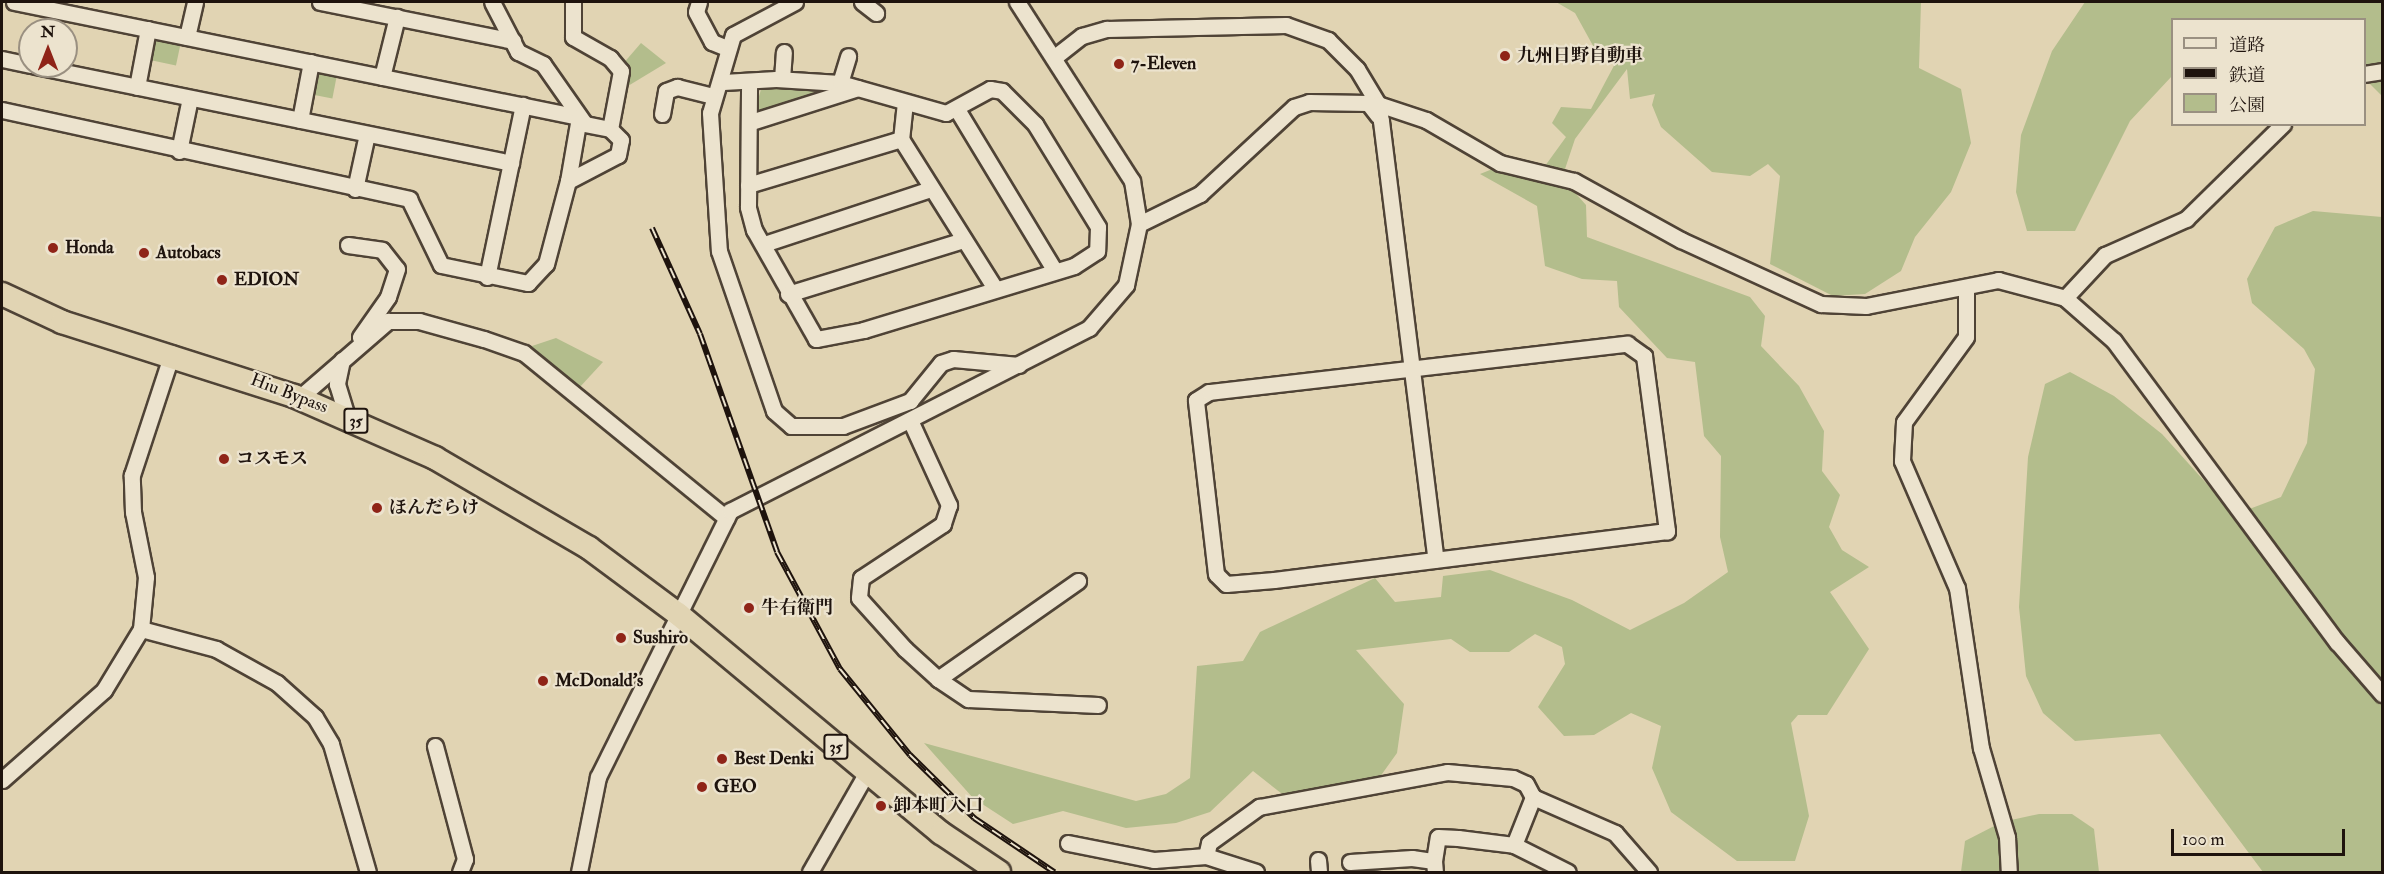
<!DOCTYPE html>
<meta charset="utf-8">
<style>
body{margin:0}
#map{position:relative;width:2384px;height:874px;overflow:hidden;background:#e1d4b3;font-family:"IM FELL Double Pica","Noto Serif JP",serif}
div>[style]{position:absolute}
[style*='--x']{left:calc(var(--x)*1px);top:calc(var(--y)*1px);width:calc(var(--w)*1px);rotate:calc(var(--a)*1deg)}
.green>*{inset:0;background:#b3bd8c;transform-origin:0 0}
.roads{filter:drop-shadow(2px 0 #4f4336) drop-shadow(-2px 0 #4f4336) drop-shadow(0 2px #4f4336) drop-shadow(0 -2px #4f4336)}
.minor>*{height:15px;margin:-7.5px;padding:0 7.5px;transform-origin:7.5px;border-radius:7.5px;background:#ece3ce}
.highway>*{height:22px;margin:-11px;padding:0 11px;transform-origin:11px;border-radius:11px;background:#e1d4b3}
.rail>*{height:6px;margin-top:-3px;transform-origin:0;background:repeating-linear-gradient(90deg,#ece3ce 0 11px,#1e130d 0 22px);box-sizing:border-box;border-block:2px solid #1e130d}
.dots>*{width:16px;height:16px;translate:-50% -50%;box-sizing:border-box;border:3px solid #ece3ce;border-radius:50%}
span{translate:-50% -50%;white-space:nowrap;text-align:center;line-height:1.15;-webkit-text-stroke:4.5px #ece3ce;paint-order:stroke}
.shield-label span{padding:2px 4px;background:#ece3ce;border:2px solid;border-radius:4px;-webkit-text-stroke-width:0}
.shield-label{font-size:16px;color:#1e130d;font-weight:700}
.poi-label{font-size:18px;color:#1e130d;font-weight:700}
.left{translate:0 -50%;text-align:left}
.street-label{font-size:18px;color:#1e130d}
.frame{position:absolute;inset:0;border:3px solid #1e130d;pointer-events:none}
.legend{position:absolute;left:2171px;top:18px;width:195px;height:108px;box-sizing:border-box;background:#ece3ce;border:2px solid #9a9081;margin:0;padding:8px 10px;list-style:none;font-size:18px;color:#1e130d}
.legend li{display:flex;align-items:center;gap:12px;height:30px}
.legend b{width:30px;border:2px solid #9a9081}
.north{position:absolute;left:18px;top:18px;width:60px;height:60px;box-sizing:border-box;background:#ece3ce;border:2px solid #9a9081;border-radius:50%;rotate:0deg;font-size:16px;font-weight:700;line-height:24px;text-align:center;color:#1e130d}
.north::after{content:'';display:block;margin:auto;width:21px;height:27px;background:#8f2418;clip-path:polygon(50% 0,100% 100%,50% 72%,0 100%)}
.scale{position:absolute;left:2171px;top:829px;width:174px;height:27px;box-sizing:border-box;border:3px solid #1e130d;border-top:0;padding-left:8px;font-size:18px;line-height:21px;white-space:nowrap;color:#1e130d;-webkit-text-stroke:4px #ece3ce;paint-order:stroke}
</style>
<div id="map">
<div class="green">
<i style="clip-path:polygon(1556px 2px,1921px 2px,1919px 68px,1961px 89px,1971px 143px,1951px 192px,1915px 237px,1901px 271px,1865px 294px,1833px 296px,1770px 264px,1780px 176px,1768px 164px,1750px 176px,1712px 172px,1661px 127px,1652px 105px,1655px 94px,1630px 99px,1627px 69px,1575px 139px,1562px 178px,1586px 205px,1587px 237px,1750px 297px,1765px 316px,1761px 346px,1799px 386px,1824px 431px,1822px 471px,1840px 495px,1829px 527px,1842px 550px,1869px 567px,1830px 592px,1869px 649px,1827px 715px,1798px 715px,1791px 723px,1809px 816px,1795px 861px,1737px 861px,1671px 812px,1652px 768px,1661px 726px,1631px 713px,1594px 735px,1564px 736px,1538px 707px,1565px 664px,1562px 647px,1535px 634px,1509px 652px,1470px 652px,1451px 639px,1356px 650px,1404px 704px,1397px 753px,1377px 781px,1286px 797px,1253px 771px,1210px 812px,1176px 823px,1126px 828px,1063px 811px,1013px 824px,973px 798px,924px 743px,1136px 801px,1166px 794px,1190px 778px,1197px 666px,1243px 661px,1260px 632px,1375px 578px,1395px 602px,1441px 597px,1443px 576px,1490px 570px,1572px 600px,1630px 630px,1684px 603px,1728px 572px,1720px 537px,1721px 456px,1704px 436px,1695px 362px,1667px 358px,1619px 307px,1617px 281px,1582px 279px,1545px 266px,1537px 206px,1480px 174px,1495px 168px,1537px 177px,1566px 137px,1552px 123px,1561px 107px,1591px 109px,1617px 60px,1597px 53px,1575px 13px)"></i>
<i style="clip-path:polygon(2085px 2px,2382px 2px,2382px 96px,2365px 79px,2364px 20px,2172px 20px,2172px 76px,2130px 121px,2075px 231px,2027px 231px,2016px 192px,2021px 135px,2052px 51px)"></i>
<i style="left:153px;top:34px;width:29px;height:26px;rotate:12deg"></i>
<i style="clip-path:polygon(641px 43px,666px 63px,628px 86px,622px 65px)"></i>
<i style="left:312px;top:67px;width:26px;height:27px;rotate:11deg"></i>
<i style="clip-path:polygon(762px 86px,840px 87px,829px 95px,754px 113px)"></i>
<i style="clip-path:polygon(2313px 211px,2382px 217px,2382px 872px,2263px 872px,2160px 734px,2075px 741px,2043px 713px,2026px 676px,2019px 607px,2028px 457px,2045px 384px,2070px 372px,2114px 396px,2162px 434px,2224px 503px,2252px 508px,2281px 497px,2307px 443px,2315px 369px,2304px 349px,2252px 303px,2247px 279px,2275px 227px)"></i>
<i style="clip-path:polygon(556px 338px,603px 362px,579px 388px,529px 347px)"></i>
<i style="clip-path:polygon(2039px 814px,2072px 814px,2094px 829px,2099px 872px,1961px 872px,1965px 841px,2002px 822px)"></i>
</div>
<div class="roads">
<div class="minor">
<i style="--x:14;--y:2;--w:577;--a:11.5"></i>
<i style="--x:320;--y:2;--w:197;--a:11.4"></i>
<i style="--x:573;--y:2;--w:35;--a:90"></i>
<i style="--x:573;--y:37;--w:43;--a:29.6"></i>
<i style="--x:610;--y:58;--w:17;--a:50"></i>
<i style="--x:621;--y:71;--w:59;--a:100.7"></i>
<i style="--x:699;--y:2;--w:10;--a:107"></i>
<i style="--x:696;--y:12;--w:34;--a:62"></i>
<i style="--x:712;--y:42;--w:16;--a:22"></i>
<i style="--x:795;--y:2;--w:70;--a:152"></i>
<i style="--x:733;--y:35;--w:81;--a:106.4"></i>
<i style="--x:710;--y:113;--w:138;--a:86.3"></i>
<i style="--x:719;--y:251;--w:169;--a:71"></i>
<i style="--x:774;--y:411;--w:23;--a:41"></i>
<i style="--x:791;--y:426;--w:52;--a:0"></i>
<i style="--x:843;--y:426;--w:72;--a:-20.5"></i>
<i style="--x:910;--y:401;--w:49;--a:-50.8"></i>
<i style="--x:941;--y:363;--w:13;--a:-18"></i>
<i style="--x:953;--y:359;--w:66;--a:5.2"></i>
<i style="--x:862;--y:2;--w:18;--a:38"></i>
<i style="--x:187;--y:37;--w:36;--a:-77"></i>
<i style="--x:1056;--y:56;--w:33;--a:-38"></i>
<i style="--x:1082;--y:36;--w:26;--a:-16"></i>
<i style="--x:1107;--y:29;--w:179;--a:-1.3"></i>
<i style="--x:1286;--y:25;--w:45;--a:19.7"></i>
<i style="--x:1328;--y:40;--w:41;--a:45"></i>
<i style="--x:1357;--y:69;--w:41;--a:59"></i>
<i style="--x:1378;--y:104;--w:17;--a:80"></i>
<i style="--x:1381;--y:121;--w:442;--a:82.9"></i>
<i style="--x:2;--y:59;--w:29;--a:12"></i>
<i style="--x:35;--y:66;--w:486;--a:11.5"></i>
<i style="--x:2364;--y:74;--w:18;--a:-9"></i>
<i style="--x:382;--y:77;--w:62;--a:-76"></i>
<i style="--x:782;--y:79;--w:27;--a:-86"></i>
<i style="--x:723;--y:82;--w:53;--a:-3.2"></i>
<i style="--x:776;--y:79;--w:64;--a:3.6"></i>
<i style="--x:840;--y:83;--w:110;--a:15.8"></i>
<i style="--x:946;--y:113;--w:50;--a:-28.6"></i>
<i style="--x:990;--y:89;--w:12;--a:9"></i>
<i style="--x:1002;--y:91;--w:47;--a:45"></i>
<i style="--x:1035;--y:124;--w:121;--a:58.5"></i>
<i style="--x:1098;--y:227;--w:24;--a:92"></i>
<i style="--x:1097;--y:251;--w:27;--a:147"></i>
<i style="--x:1074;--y:266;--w:220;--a:163.1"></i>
<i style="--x:864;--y:330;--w:49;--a:169.4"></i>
<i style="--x:816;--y:339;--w:125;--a:-119.6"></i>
<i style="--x:754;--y:230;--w:24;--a:-105"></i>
<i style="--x:748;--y:207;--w:126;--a:-89.5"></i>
<i style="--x:840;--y:83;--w:28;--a:-73"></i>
<i style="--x:137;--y:87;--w:59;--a:-79.3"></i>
<i style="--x:905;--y:102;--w:37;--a:96"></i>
<i style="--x:901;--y:139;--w:176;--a:57.8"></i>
<i style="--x:1378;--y:104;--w:51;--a:18.4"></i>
<i style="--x:1426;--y:120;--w:86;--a:30.2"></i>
<i style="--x:1500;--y:163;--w:76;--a:13.7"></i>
<i style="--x:1574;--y:181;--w:122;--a:28.9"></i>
<i style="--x:1681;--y:240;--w:154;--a:24.6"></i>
<i style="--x:1821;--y:304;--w:45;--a:2.5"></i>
<i style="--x:1866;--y:306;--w:135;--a:-11.1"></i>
<i style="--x:1998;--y:280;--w:69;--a:15"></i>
<i style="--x:2065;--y:298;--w:65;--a:41.3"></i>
<i style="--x:2114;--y:341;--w:375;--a:53.5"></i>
<i style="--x:2337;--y:642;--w:69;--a:49.1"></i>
<i style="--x:2;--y:110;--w:417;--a:12.3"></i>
<i style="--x:409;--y:199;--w:73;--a:64.1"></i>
<i style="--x:441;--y:265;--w:89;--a:11.7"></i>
<i style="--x:528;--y:283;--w:26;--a:-47"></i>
<i style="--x:546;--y:264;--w:86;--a:-75.2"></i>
<i style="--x:568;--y:181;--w:56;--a:-27.5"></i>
<i style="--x:618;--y:155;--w:15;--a:-79"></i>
<i style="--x:621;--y:140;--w:16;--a:-135"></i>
<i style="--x:610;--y:129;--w:25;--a:-169"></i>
<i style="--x:585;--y:124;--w:73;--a:-125"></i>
<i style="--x:543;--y:64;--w:28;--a:-154"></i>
<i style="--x:518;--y:52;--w:56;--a:-117.5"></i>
<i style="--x:958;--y:111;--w:187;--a:58.8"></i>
<i style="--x:662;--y:114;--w:23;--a:-80"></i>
<i style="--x:666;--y:91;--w:12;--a:-20"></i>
<i style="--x:677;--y:87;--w:36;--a:14"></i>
<i style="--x:300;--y:120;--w:59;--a:-79.3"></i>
<i style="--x:751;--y:122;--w:112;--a:-17.6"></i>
<i style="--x:179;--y:151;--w:54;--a:-78.3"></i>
<i style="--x:568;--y:181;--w:65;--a:-80.2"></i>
<i style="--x:748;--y:185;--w:160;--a:-16.7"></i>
<i style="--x:355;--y:189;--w:56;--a:-77.7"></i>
<i style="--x:1139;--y:224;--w:68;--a:-26.2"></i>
<i style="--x:1200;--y:194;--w:128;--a:-42.8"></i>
<i style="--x:1294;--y:107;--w:16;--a:-18"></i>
<i style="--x:1309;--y:102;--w:59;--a:1"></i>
<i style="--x:1368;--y:103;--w:16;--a:52"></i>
<i style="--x:764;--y:244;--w:175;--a:-18.3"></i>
<i style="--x:348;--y:245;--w:34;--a:8"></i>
<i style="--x:382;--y:250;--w:24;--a:52"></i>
<i style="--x:397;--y:269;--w:29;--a:108"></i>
<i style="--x:388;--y:297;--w:49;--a:125"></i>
<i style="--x:487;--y:277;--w:176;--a:-78.2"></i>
<i style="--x:1966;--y:287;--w:50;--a:90"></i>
<i style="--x:1966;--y:337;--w:105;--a:126.1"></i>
<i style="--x:1904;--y:422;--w:39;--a:93"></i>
<i style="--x:1902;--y:461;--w:138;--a:66.6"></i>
<i style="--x:1957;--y:588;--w:162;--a:81.5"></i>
<i style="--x:1981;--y:748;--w:93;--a:73.7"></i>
<i style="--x:2007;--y:837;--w:35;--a:87"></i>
<i style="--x:788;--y:294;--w:184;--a:-17.1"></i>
<i style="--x:2065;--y:298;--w:59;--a:-47.1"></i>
<i style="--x:2105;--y:255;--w:89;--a:-24"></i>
<i style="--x:2186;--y:219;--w:136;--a:-44.4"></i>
<i style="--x:1627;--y:344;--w:21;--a:35"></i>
<i style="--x:1644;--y:356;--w:177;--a:82.5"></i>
<i style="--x:1667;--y:531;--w:396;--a:172.9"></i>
<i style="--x:1274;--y:580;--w:48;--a:175.2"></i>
<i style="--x:1226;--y:584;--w:14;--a:-135"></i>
<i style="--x:1216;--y:574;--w:175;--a:-96.6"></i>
<i style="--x:1196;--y:400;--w:15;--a:-32"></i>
<i style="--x:1209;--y:392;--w:421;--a:-6.6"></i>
<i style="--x:342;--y:360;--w:25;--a:102"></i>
<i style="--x:337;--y:384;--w:34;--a:73"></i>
<i style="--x:299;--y:398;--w:118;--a:-40.9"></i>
<i style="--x:388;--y:321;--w:31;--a:0"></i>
<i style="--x:419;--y:321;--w:67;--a:15.5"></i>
<i style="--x:484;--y:339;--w:42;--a:19.3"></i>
<i style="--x:524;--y:353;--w:261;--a:39.2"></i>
<i style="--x:910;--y:420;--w:94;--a:65.4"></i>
<i style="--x:949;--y:505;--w:20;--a:108"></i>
<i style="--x:943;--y:524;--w:98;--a:146.6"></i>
<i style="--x:861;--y:578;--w:20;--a:96"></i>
<i style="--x:859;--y:598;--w:69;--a:48"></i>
<i style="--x:905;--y:649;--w:45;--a:42.3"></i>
<i style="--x:938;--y:679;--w:171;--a:-35"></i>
<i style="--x:141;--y:629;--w:78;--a:14.9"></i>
<i style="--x:216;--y:649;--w:70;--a:29.1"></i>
<i style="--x:277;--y:683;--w:51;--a:41.8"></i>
<i style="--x:315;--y:717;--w:31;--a:59"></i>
<i style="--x:331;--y:744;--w:133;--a:73.9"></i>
<i style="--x:938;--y:679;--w:36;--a:34"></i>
<i style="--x:968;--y:699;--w:130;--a:2.6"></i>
<i style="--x:435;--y:746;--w:117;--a:75.1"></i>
<i style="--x:465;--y:859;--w:14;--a:111"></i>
<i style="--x:2;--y:780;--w:136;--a:-41.4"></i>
<i style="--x:104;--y:690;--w:71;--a:-58.8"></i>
<i style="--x:141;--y:629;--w:52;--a:-84.5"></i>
<i style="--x:146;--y:577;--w:66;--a:-101.3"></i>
<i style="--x:133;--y:512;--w:37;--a:-92"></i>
<i style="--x:132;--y:475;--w:128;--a:-71.8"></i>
<i style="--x:1068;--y:843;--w:88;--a:11.2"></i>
<i style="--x:1154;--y:860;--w:52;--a:-4.4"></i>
<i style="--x:1514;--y:845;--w:52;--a:-68.4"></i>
<i style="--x:1533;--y:797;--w:90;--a:23.7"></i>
<i style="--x:1615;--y:833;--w:52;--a:48.9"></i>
<i style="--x:1318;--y:860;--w:12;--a:85"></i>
<i style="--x:1434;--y:861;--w:24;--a:-81"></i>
<i style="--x:1438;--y:837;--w:20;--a:3"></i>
<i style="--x:1458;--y:838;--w:56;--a:7.1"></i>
<i style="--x:1514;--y:845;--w:60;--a:26.6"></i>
<i style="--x:1350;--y:862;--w:62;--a:-3.7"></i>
<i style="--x:1412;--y:858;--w:22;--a:8"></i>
<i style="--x:1434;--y:861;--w:11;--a:85"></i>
<i style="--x:579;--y:872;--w:97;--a:-78.7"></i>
<i style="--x:598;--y:777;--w:297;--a:-63.6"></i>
<i style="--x:730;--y:511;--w:403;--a:-27"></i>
<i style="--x:1089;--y:328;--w:57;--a:-49.3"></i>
<i style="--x:1126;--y:285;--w:62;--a:-78"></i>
<i style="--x:1139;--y:224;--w:44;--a:-99.2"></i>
<i style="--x:1132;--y:181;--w:213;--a:-122.7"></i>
<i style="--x:810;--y:872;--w:115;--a:-60.3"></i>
<i style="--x:1256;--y:872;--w:52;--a:-162.3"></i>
<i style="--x:1206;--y:856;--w:13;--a:-77"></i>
<i style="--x:1209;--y:843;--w:62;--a:-35.8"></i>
<i style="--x:1259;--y:807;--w:191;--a:-10.5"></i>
<i style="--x:1447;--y:772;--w:66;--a:5.2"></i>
<i style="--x:1513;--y:778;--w:14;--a:25"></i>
<i style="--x:1526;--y:784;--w:15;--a:62"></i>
</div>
<div class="highway">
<i style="--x:2;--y:294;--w:66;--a:25"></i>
<i style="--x:62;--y:322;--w:244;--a:17.7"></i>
<i style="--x:294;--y:396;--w:154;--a:23.7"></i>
<i style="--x:435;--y:458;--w:178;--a:30.3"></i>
<i style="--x:589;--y:548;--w:111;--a:36.6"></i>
<i style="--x:678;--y:614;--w:342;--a:39.8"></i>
<i style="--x:941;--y:833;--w:70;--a:33.9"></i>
</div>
</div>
<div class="rail">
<i style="--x:652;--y:228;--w:116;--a:65.6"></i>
<i style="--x:700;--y:334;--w:231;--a:70.5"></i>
<i style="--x:777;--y:552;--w:133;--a:61.7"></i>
<i style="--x:840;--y:669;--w:111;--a:50.9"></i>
<i style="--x:910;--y:755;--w:90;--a:44.5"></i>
<i style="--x:974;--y:818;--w:97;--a:34"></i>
</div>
<div class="dots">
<i style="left:1505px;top:56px;background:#8f2418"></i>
<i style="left:1119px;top:64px;background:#8f2418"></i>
<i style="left:53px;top:248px;background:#8f2418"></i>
<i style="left:144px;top:253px;background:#8f2418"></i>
<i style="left:222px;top:280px;background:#8f2418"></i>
<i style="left:224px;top:459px;background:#8f2418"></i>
<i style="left:377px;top:508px;background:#8f2418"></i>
<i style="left:749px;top:608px;background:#8f2418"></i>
<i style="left:621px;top:638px;background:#8f2418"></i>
<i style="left:543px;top:681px;background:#8f2418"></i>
<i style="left:722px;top:759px;background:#8f2418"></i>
<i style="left:702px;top:787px;background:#8f2418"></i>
<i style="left:881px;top:806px;background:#8f2418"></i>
</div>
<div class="shield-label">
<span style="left:356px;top:421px">35</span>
<span style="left:836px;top:747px">35</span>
</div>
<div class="poi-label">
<span class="left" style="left:1517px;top:56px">九州日野自動車</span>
<span class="left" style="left:1131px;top:64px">7-Eleven</span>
<span class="left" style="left:65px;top:248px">Honda</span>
<span class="left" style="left:156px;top:253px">Autobacs</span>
<span class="left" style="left:234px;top:280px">EDION</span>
<span class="left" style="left:236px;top:459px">コスモス</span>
<span class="left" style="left:389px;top:508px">ほんだらけ</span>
<span class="left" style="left:761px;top:608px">牛右衛門</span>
<span class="left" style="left:633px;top:638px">Sushiro</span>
<span class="left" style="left:555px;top:681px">McDonald's</span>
<span class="left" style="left:734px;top:759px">Best Denki</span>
<span class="left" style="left:714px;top:787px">GEO</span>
<span class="left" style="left:893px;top:806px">卸本町入口</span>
</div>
<div class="street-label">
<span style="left:289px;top:394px;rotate:21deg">Hiu Bypass</span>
</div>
<div class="frame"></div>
<ul class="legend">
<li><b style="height:8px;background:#ece3ce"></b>道路</li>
<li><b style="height:8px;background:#1e130d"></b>鉄道</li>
<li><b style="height:16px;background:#b3bd8c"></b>公園</li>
</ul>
<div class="north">N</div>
<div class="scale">100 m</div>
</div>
